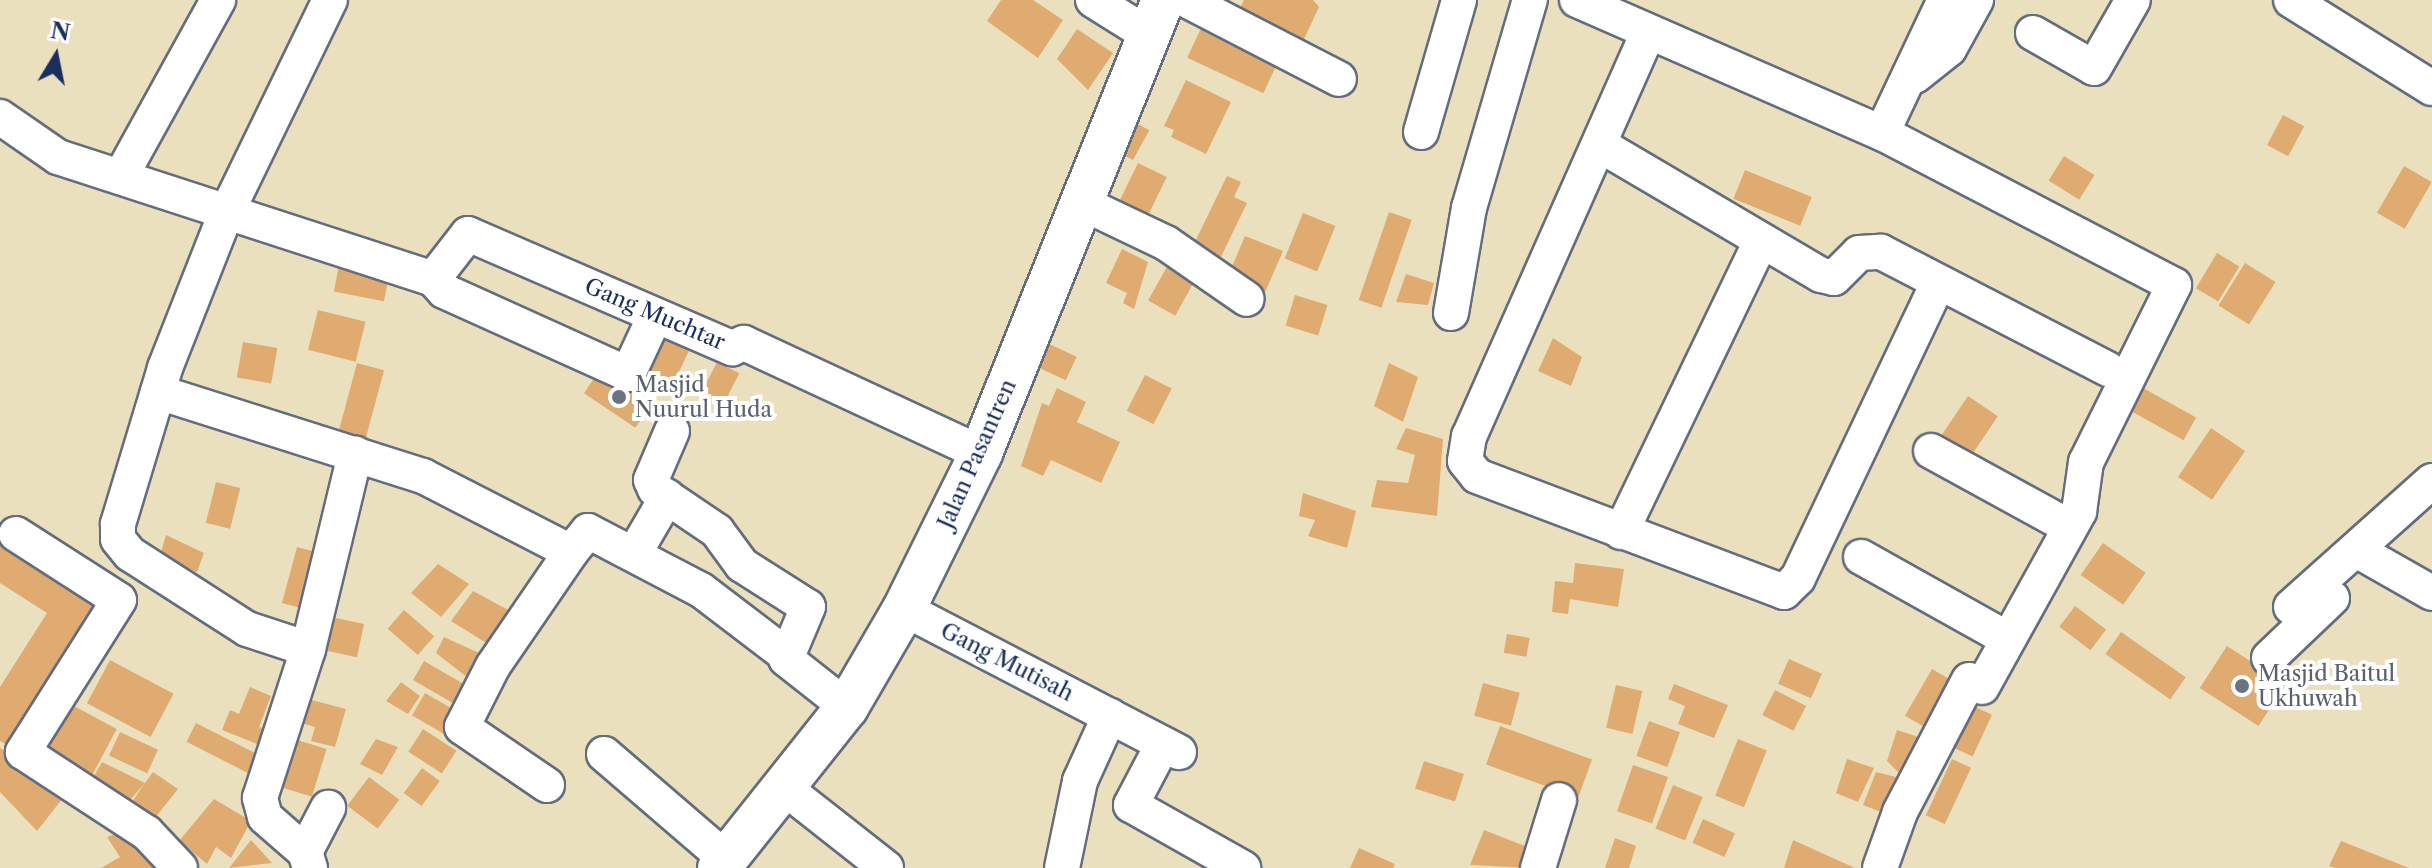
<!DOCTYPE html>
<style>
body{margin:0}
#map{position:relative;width:2432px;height:868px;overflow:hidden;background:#eae0bd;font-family:"Libre Caslon Text",serif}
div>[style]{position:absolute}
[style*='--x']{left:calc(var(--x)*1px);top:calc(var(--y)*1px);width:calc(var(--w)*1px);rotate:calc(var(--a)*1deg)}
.building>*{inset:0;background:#e0ab71;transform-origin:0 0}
.roads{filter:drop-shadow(2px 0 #636d7f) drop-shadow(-2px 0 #636d7f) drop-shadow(0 2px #636d7f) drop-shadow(0 -2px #636d7f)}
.minor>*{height:34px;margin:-17px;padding:0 17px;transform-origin:17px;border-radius:17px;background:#fff}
.major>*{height:42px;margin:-21px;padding:0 21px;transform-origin:21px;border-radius:21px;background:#fff}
.dots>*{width:22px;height:22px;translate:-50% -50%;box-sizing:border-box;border:4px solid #fff;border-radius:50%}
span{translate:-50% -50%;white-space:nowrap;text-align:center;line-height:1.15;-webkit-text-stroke:8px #fff;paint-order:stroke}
.street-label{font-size:22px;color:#1b2f5e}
.worship-label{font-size:22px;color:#5b616d}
.left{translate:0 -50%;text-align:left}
.north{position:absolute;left:16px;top:16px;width:80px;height:80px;-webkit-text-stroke:6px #fff;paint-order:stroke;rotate:10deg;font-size:22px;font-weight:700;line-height:32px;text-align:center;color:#1b2f5e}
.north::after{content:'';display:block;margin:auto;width:28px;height:36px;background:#1b2f5e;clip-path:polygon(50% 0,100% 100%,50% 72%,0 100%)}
</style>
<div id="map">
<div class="building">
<i style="clip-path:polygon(1001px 0,1033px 0,1063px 20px,1038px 58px,987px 21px)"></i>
<i style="clip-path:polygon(1244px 0,1313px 0,1319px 7px,1298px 52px,1233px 22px)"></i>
<i style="left:1202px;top:26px;width:84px;height:35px;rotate:25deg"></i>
<i style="clip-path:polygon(1077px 29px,1113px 53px,1088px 90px,1057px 59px)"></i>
<i style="clip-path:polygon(1186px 80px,1231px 102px,1206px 154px,1171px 137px,1174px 130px,1164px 126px)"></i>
<i style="left:2283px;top:115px;width:24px;height:34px;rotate:28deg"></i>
<i style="left:1138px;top:124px;width:13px;height:34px;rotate:29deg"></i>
<i style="left:2064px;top:156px;width:36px;height:29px;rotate:32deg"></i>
<i style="left:1138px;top:163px;width:32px;height:42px;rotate:26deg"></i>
<i style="left:2404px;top:166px;width:32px;height:54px;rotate:30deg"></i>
<i style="left:1745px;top:170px;width:72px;height:31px;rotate:22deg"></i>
<i style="clip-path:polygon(1227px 176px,1241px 182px,1234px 197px,1247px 203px,1217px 265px,1190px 252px)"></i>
<i style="left:1389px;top:212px;width:24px;height:93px;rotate:19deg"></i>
<i style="left:1303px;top:213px;width:35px;height:49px;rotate:22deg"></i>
<i style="clip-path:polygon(1245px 236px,1283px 251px,1263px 297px,1233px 285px,1239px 272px,1231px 269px)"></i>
<i style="clip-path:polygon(1122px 249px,1148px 262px,1134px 309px,1123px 303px,1127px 293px,1106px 283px)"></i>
<i style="left:2217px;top:253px;width:26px;height:41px;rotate:31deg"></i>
<i style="left:340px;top:260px;width:51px;height:32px;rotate:11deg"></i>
<i style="left:1169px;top:263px;width:31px;height:43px;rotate:29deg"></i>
<i style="left:2245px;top:263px;width:36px;height:50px;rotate:32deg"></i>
<i style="clip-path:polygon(1406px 274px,1434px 283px,1428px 305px,1396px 302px)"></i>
<i style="left:1295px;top:295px;width:34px;height:32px;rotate:17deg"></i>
<i style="left:318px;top:310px;width:49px;height:41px;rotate:14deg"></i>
<i style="left:653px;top:333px;width:40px;height:44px;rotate:25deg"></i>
<i style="clip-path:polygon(1553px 338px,1582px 357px,1571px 386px,1538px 371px)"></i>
<i style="left:243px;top:342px;width:35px;height:36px;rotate:10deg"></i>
<i style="left:1045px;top:342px;width:35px;height:26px;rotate:25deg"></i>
<i style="left:717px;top:362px;width:25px;height:32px;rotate:27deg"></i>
<i style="left:357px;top:363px;width:28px;height:77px;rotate:15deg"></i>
<i style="clip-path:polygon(1389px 363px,1418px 377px,1403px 422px,1374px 406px)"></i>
<i style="left:603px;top:365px;width:62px;height:34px;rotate:34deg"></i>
<i style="left:1145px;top:375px;width:30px;height:40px;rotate:27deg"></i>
<i style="left:2134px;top:383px;width:71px;height:26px;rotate:29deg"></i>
<i style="clip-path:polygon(1057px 388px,1086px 402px,1077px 422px,1120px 442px,1101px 483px,1051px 460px,1043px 476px,1021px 466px,1042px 403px,1049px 406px)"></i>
<i style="left:1968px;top:396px;width:36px;height:48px;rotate:34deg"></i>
<i style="clip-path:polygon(1406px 428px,1443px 439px,1437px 516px,1371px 507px,1377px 480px,1408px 483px,1415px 455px,1396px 449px)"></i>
<i style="left:2211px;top:428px;width:41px;height:59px;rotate:34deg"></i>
<i style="left:216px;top:482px;width:25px;height:42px;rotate:14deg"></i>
<i style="clip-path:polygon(1303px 493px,1356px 511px,1347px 548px,1308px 536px,1315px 520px,1299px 516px)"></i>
<i style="clip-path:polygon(0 530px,105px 597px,10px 747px,0 741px,0 687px,47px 613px,0 583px)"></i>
<i style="clip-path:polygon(166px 535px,204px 553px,197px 572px,159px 559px)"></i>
<i style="left:2103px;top:543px;width:52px;height:39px;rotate:35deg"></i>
<i style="left:297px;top:547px;width:27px;height:58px;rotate:15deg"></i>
<i style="clip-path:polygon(1575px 563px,1624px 569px,1618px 607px,1570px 599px,1568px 614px,1552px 612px,1555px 581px,1573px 583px)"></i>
<i style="clip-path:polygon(438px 564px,469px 584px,441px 617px,411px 593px)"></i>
<i style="clip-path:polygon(473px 591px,510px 611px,488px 644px,451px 621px)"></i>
<i style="left:2075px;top:606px;width:39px;height:26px;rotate:37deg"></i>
<i style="left:404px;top:610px;width:40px;height:25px;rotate:41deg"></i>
<i style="left:322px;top:615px;width:43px;height:34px;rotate:12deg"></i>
<i style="left:2121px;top:632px;width:79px;height:27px;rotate:35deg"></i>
<i style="left:1507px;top:634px;width:23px;height:19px;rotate:10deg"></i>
<i style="clip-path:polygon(444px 637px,479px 653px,468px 678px,436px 653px)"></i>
<i style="left:2227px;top:646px;width:70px;height:50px;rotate:33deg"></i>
<i style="left:1789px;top:659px;width:36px;height:27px;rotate:24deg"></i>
<i style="left:110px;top:660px;width:72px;height:49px;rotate:28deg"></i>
<i style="left:424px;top:661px;width:54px;height:22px;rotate:30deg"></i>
<i style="left:1932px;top:669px;width:22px;height:54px;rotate:30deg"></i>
<i style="clip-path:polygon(401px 682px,420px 696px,408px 714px,386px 701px)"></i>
<i style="left:1483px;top:683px;width:38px;height:34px;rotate:15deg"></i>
<i style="clip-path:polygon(1674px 684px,1728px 705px,1714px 738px,1678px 724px,1685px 706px,1668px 699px)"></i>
<i style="left:1616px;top:685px;width:27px;height:44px;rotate:13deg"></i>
<i style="clip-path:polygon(250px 687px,271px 696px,259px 727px,271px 731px,265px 747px,222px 730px,230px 710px,239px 714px)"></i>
<i style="left:1775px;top:690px;width:35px;height:28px;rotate:27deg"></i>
<i style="left:425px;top:693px;width:36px;height:26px;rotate:30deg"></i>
<i style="clip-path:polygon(304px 698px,346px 709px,335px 747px,311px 741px,315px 727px,298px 722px)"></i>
<i style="left:70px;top:704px;width:53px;height:63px;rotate:28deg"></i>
<i style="left:1973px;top:706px;width:21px;height:46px;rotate:25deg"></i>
<i style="left:1649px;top:721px;width:33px;height:37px;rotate:20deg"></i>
<i style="left:196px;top:723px;width:83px;height:21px;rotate:27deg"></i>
<i style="left:1500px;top:726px;width:98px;height:41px;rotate:20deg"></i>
<i style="left:423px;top:729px;width:40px;height:27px;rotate:33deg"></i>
<i style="clip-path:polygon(1897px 730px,1928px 740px,1906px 780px,1887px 761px)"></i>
<i style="left:120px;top:732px;width:42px;height:26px;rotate:25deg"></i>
<i style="left:294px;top:739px;width:34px;height:50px;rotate:17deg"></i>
<i style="clip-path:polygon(376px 739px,398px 747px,382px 775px,360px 764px)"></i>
<i style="left:1738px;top:739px;width:31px;height:61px;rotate:22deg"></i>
<i style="clip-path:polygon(0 748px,70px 789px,37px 831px,0 792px)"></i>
<i style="clip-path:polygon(1847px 759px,1874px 768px,1858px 802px,1836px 793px)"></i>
<i style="left:1952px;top:759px;width:21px;height:62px;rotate:25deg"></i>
<i style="left:1424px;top:761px;width:42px;height:29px;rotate:18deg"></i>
<i style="clip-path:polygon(102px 762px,145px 783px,153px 772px,178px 789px,151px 823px,127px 809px,145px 783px,124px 807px,90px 783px)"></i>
<i style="left:1633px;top:765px;width:37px;height:49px;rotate:19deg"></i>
<i style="left:422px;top:768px;width:22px;height:31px;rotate:36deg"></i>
<i style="clip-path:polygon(1876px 772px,1896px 777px,1886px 814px,1863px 805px)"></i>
<i style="left:369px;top:777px;width:38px;height:36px;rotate:37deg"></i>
<i style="left:1673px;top:785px;width:32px;height:47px;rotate:22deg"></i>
<i style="clip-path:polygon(214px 799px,251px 821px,231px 858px,216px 847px,207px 864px,179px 841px)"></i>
<i style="left:1703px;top:819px;width:35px;height:26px;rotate:24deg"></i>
<i style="clip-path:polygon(133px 828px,154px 868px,101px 868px,120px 857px,107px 837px)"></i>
<i style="clip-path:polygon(1484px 830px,1535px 850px,1529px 868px,1470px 865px)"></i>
<i style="clip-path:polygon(1615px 838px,1636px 846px,1629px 868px,1605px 868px)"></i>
<i style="clip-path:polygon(251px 840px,272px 863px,229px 868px)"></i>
<i style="clip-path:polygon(1793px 840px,1855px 868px,1784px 868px)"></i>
<i style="clip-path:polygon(2341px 841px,2409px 868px,2335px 868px,2329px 866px)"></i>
<i style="clip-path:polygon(1359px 848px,1395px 864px,1393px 868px,1350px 868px)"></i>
</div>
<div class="roads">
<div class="minor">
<i style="--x:1093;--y:0;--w:66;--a:32"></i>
<i style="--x:1186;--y:0;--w:172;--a:27.3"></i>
<i style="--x:1577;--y:0;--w:333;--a:23.6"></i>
<i style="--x:1882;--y:133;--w:329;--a:27.5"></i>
<i style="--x:2174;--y:285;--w:198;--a:116.4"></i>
<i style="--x:2086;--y:462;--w:50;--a:98"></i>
<i style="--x:2079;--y:512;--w:200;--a:119"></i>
<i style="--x:2291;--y:0;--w:166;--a:32"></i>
<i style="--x:2033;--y:33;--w:70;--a:29.8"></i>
<i style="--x:2094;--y:68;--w:78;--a:-60.2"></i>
<i style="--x:1647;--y:35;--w:439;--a:113.9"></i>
<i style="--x:1469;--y:436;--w:25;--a:99"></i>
<i style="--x:1465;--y:461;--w:19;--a:51"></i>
<i style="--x:1477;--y:476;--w:328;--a:20.7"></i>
<i style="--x:1784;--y:592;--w:20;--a:-45"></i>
<i style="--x:1798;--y:578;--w:327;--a:-64.6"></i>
<i style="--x:1915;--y:76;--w:43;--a:-38.5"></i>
<i style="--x:1949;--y:49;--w:56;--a:-61.1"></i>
<i style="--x:0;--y:117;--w:70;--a:34.6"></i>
<i style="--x:58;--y:157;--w:394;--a:18"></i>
<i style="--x:433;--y:279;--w:16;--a:47"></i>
<i style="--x:444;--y:291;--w:202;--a:24.3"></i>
<i style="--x:628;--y:374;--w:64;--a:-65"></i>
<i style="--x:1421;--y:132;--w:137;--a:-73.9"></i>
<i style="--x:1882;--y:133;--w:147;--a:-64.7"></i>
<i style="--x:1600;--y:145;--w:256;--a:30.5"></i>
<i style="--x:1821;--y:275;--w:13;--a:13"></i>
<i style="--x:1834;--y:278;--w:35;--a:-45"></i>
<i style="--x:1859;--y:253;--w:22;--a:-3"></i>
<i style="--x:1881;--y:252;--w:255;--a:27.3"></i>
<i style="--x:121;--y:176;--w:201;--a:-61.1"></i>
<i style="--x:1084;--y:204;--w:91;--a:25.4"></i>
<i style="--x:1166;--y:243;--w:98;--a:34.7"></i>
<i style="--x:433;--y:279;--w:57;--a:-52.1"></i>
<i style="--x:468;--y:234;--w:288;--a:23.4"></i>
<i style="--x:732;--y:348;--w:13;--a:-23"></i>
<i style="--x:744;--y:343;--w:261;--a:24.9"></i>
<i style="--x:1451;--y:313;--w:107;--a:-80.3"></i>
<i style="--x:1469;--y:208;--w:217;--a:-73.7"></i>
<i style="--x:158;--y:392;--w:278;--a:17.6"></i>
<i style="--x:423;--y:476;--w:166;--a:27.2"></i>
<i style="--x:571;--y:552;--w:27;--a:-51"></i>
<i style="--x:588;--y:531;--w:127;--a:27.6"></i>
<i style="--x:701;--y:590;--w:106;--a:37.3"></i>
<i style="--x:672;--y:431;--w:53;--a:113.2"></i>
<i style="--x:651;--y:480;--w:10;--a:66"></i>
<i style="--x:655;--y:489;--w:75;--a:34.1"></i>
<i style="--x:717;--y:531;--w:42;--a:53.7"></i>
<i style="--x:742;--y:565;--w:78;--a:32.5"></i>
<i style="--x:808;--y:607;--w:56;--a:112.9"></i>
<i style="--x:786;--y:659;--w:78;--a:38.2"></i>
<i style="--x:1931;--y:451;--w:158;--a:28.7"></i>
<i style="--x:1621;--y:532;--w:323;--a:-64.3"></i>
<i style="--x:16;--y:534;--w:122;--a:32.7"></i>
<i style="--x:119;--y:600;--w:180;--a:122.3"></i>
<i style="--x:23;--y:752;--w:148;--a:33.2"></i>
<i style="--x:147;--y:833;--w:48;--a:46.7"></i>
<i style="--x:2358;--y:551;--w:85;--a:29.6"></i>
<i style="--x:635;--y:552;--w:64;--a:-59.8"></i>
<i style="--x:1861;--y:557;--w:168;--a:29.2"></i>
<i style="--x:2291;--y:607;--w:189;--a:-41.8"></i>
<i style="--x:904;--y:609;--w:310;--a:27.5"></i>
<i style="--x:308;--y:649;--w:64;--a:-161.8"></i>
<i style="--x:247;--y:629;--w:139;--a:-147.3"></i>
<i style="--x:130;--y:554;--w:19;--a:-129"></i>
<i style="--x:118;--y:539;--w:15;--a:-90"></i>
<i style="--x:118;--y:524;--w:163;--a:-73.2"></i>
<i style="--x:165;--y:368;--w:163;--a:-68.5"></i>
<i style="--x:225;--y:216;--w:240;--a:-64.1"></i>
<i style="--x:2269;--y:658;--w:87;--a:-43.6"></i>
<i style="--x:1163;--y:744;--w:69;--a:117.7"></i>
<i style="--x:1131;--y:805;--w:129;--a:29.4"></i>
<i style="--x:604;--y:754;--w:161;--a:40.7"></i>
<i style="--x:547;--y:785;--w:103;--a:-145.7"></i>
<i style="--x:462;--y:727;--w:68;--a:-63.1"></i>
<i style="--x:493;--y:666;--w:138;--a:-55.6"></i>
<i style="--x:787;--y:790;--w:126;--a:38.2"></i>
<i style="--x:305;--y:852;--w:50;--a:-62.4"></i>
<i style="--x:310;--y:868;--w:17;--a:-107"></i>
<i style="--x:305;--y:852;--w:53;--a:-138.8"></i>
<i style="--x:265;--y:817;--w:20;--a:-105"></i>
<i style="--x:260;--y:798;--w:157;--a:-72.1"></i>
<i style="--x:308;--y:649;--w:201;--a:-76.4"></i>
<i style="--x:1062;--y:868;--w:89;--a:-78.3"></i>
<i style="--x:1080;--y:781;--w:72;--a:-65.6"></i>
<i style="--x:1538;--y:868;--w:71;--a:-72.8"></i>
<i style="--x:1880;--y:868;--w:59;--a:-70.3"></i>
<i style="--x:1900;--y:812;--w:149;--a:-62.4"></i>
</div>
<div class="major">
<i style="--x:719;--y:868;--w:206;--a:-51.5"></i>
<i style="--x:847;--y:707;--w:113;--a:-59.8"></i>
<i style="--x:904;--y:609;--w:174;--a:-63.7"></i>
<i style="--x:981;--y:453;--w:488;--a:-68.1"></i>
</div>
</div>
<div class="dots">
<i style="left:619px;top:397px;background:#6b7280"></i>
<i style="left:2242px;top:686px;background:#6b7280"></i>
</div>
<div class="street-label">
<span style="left:655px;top:314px;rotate:23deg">Gang Muchtar</span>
<span style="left:977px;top:454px;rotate:-66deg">Jalan Pasantren</span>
<span style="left:1007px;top:662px;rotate:27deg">Gang Mutisah</span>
</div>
<div class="worship-label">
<span class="left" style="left:635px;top:397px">Masjid<br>Nuurul Huda</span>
<span class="left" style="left:2258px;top:686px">Masjid Baitul<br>Ukhuwah</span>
</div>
<div class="north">N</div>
</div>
